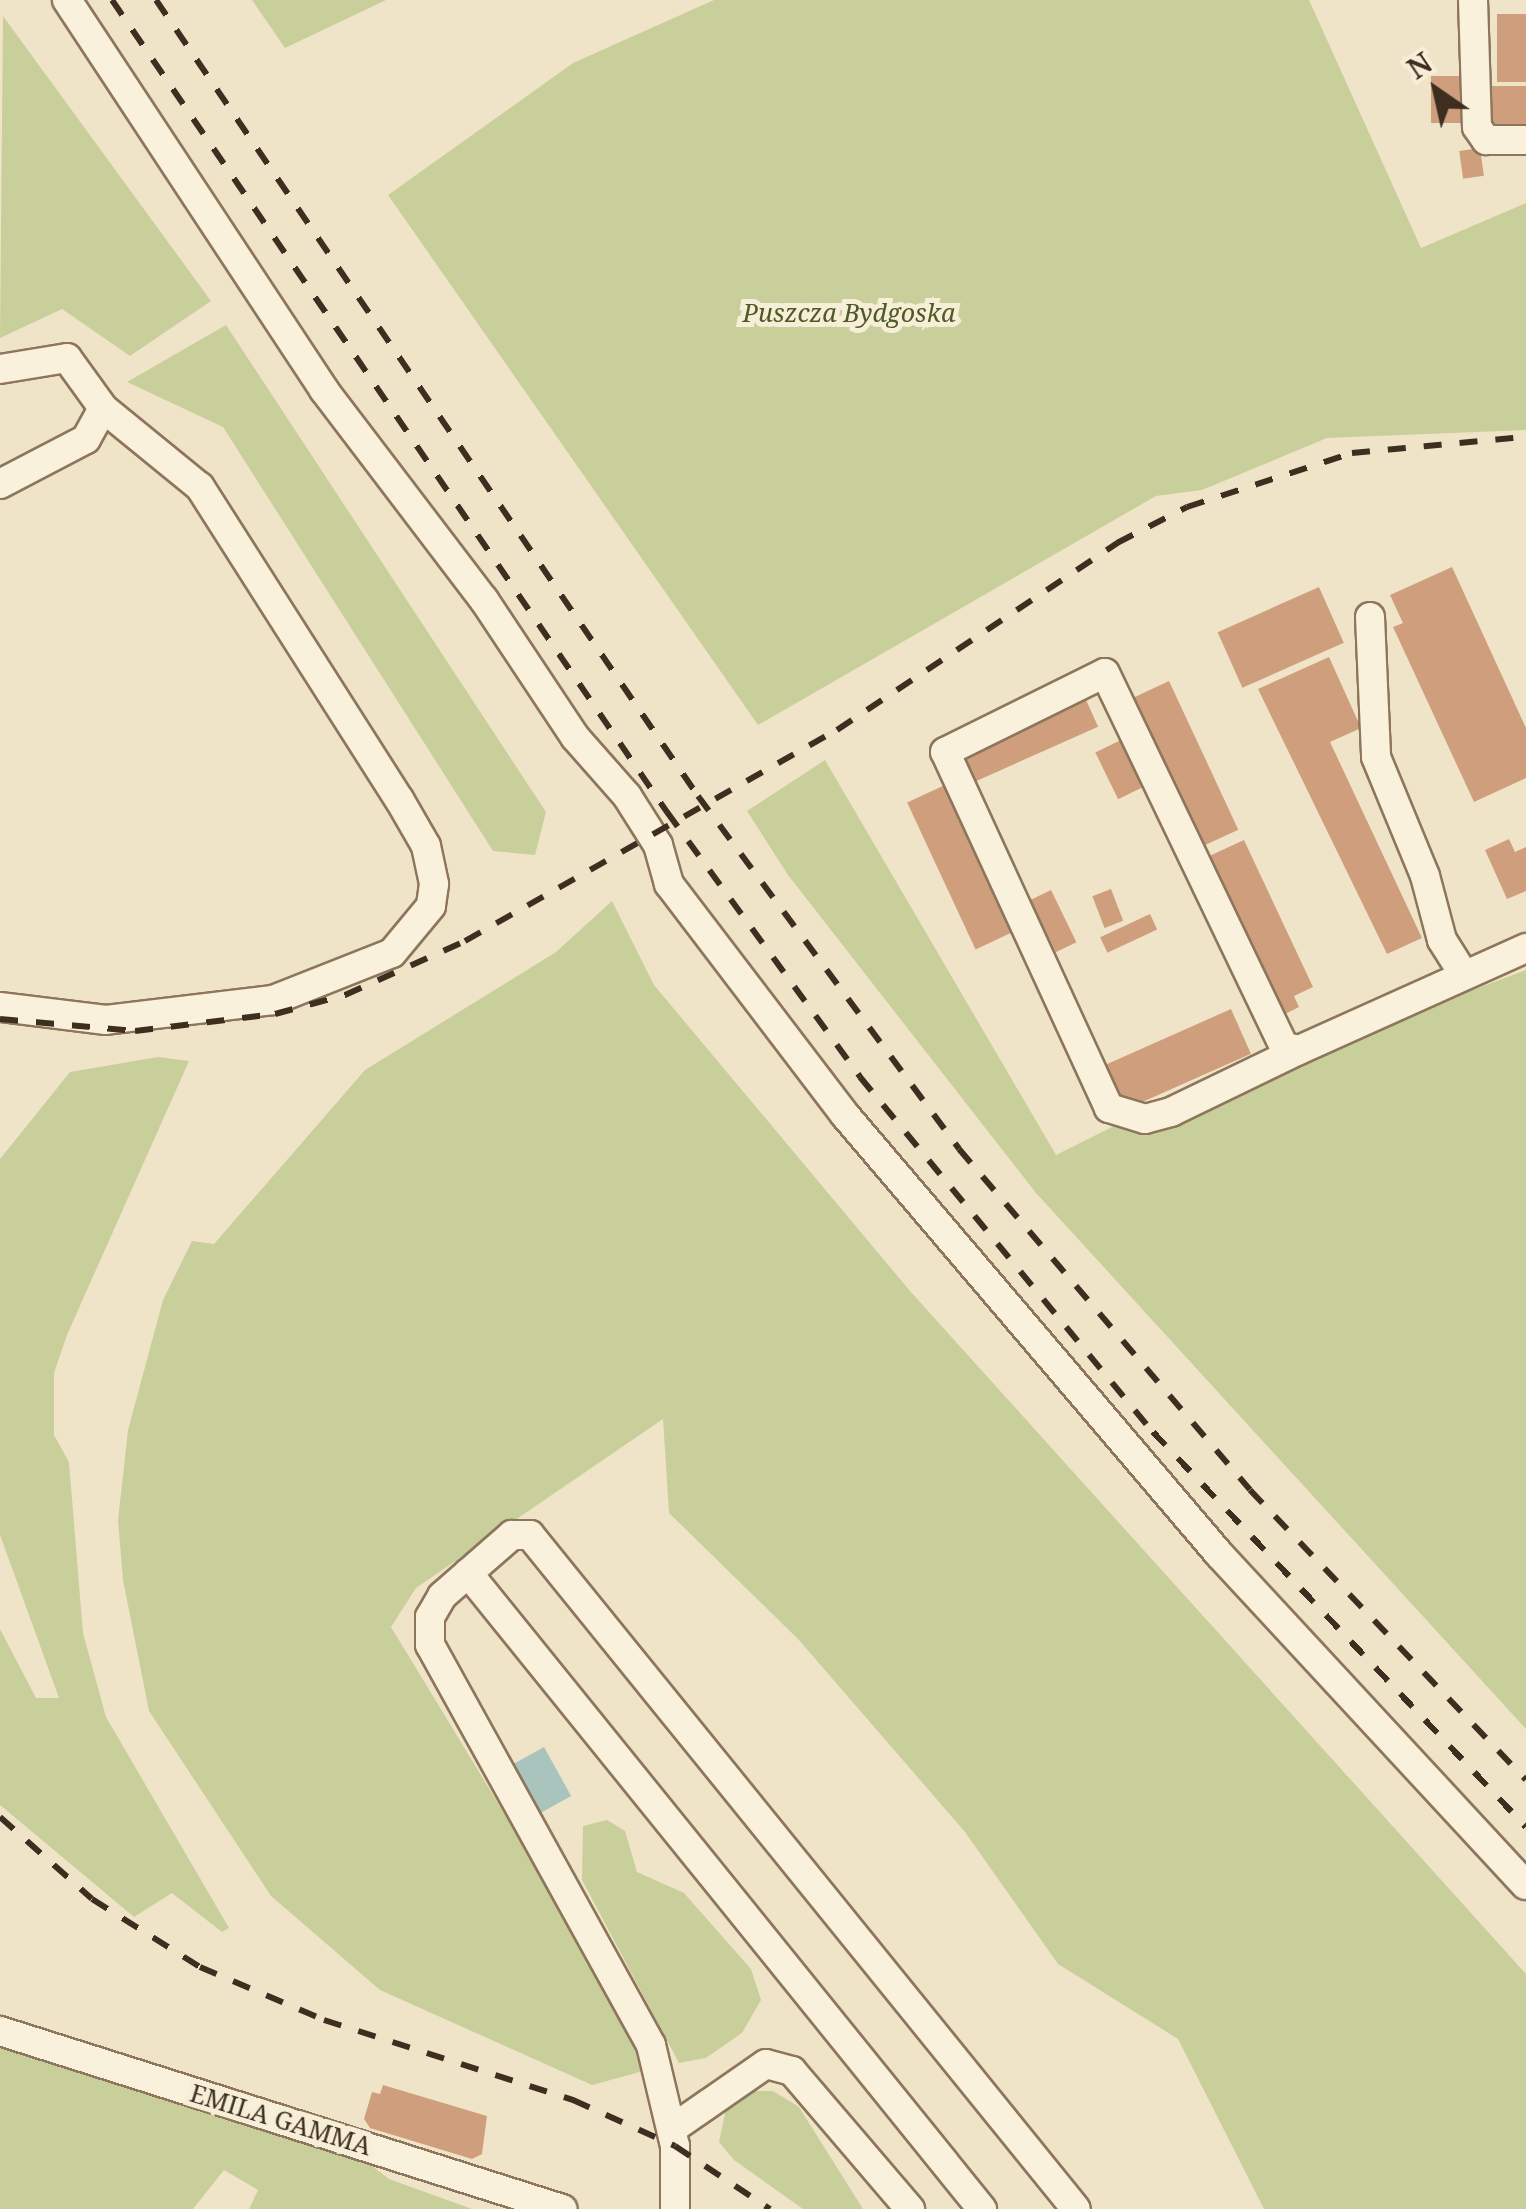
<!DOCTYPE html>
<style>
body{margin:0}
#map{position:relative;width:1526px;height:2209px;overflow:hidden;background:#f0e4c8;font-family:"Noto Serif",serif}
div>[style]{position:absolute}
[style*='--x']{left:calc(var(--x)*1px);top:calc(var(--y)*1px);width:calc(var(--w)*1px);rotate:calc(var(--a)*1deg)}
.green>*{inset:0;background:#c9cf9b}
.water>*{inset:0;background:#a9c4bc;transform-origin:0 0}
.building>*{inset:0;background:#cf9f7d;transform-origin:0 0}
.roads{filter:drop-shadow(2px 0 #8d765c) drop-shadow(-2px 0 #8d765c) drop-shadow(0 2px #8d765c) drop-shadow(0 -2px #8d765c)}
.minor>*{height:28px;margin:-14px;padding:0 14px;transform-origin:14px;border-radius:14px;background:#faf1dc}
.rail>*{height:6px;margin-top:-3px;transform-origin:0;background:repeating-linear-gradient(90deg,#3d2e20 0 18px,transparent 0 36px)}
span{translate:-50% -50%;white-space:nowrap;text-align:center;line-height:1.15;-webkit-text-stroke:10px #f7eed8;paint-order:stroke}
.park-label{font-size:25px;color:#4d5a26;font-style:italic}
.street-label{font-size:25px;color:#3d2e20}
.north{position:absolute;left:1386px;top:40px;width:100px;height:100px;-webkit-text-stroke:8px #f7eed8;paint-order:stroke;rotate:326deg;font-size:28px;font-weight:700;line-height:40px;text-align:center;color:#3d2e20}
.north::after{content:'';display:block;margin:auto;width:35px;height:45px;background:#3d2e20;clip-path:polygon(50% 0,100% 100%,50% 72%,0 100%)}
</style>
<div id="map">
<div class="green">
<i style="clip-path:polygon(252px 0,386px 0,285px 48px)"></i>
<i style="clip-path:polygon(714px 0,1309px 0,1421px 248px,1526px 203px,1526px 430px,1327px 438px,1202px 490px,1156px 496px,758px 725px,388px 195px,573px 63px)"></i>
<i style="clip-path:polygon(3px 16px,211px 301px,130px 356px,62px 309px,0 338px)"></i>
<i style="clip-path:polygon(226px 325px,546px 812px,535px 855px,493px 851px,223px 427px,127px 382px)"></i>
<i style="clip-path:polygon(825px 760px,1056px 1155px,1124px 1121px,1526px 970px,1526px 1729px,1036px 1193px,788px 875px,747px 811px)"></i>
<i style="clip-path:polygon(612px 901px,654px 985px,910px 1291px,1526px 1974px,1526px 2209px,1264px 2209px,1178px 2039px,1058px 1964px,965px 1832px,798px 1639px,669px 1513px,663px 1419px,416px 1588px,391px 1627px,645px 2045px,640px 2072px,592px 2085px,380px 1990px,271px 1896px,149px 1711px,123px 1580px,118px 1520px,128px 1430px,163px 1300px,192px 1241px,214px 1244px,365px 1070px,556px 952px)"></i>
<i style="clip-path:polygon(158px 1057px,189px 1061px,67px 1335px,54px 1373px,54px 1435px,69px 1462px,83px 1633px,106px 1717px,229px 1928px,222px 1932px,172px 1893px,134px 1917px,0 1805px,0 1629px,36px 1698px,59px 1698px,0 1535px,0 1159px,70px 1072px)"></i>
<i style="clip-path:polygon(607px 1820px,625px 1831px,637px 1872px,684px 1893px,751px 1969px,761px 2000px,742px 2033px,706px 2058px,679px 2063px,582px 1880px,583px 1826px)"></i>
<i style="clip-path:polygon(0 2046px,347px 2147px,389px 2179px,472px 2209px,249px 2209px,258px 2190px,224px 2170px,193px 2209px,0 2209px)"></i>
<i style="clip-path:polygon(749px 2091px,773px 2091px,799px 2107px,863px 2209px,803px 2209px,734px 2160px,719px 2142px,727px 2104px)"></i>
</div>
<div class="water">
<i style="left:544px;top:1747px;width:56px;height:38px;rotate:61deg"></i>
</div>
<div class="building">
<i style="left:1497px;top:14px;width:29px;height:68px"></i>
<i style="left:1431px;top:76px;width:35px;height:47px"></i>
<i style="left:1526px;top:86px;width:41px;height:39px;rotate:90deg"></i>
<i style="left:1480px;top:148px;width:28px;height:21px;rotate:82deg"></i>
<i style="clip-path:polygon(1452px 567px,1526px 728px,1526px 778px,1474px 802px,1393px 627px,1403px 623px,1390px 595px)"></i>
<i style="left:1319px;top:587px;width:61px;height:111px;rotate:66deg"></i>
<i style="clip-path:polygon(1329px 657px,1361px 728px,1330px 742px,1422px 938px,1387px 954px,1258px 689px)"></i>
<i style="left:1169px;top:681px;width:164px;height:43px;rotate:65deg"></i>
<i style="left:1083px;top:693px;width:37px;height:138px;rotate:66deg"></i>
<i style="left:1125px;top:738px;width:52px;height:33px;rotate:64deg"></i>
<i style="left:947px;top:784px;width:162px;height:44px;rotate:65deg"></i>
<i style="clip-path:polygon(1509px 839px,1515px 852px,1526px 847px,1526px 891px,1507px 899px,1485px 850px)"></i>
<i style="clip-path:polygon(1244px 840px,1313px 987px,1294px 996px,1299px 1007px,1279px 1017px,1205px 858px)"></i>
<i style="left:1111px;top:889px;width:34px;height:20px;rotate:69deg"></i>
<i style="left:1051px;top:890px;width:58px;height:23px;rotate:64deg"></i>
<i style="left:1150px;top:914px;width:17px;height:55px;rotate:65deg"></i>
<i style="left:1231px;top:1009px;width:49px;height:141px;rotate:66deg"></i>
<i style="clip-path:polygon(383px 2085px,487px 2116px,482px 2154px,472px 2159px,370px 2128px,364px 2119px,372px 2092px,380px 2094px)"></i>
</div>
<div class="roads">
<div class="minor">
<i style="--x:67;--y:0;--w:467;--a:56.6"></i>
<i style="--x:324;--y:390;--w:264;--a:52.7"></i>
<i style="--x:484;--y:600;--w:164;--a:56.4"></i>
<i style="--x:575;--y:737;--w:79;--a:48.6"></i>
<i style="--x:627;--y:796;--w:58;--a:57.7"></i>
<i style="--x:658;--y:845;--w:41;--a:74.2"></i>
<i style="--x:669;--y:884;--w:290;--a:52.7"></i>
<i style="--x:845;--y:1115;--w:577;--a:49.57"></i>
<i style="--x:1219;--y:1554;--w:451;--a:47.2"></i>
<i style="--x:1473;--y:0;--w:127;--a:88.2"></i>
<i style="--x:1477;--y:127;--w:16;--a:55"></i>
<i style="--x:1486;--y:140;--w:40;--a:0"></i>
<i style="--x:0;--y:369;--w:68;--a:-9.3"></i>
<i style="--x:67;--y:358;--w:62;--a:54.2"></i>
<i style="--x:103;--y:408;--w:125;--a:39.2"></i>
<i style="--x:200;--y:487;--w:370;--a:57.5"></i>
<i style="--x:399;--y:799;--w:54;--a:60.1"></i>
<i style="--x:426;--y:846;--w:39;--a:78"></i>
<i style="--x:434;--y:884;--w:22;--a:98"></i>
<i style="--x:431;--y:906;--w:61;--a:129.7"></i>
<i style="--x:392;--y:953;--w:128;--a:158.4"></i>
<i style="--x:273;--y:1000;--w:168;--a:173.2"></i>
<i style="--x:106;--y:1020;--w:107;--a:-173"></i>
<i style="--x:0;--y:484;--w:97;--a:-27.6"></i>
<i style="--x:86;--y:439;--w:35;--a:-61"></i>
<i style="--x:1370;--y:617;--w:140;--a:87.5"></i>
<i style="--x:1376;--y:757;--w:129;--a:67.6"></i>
<i style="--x:1425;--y:876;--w:66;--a:75.1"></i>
<i style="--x:1442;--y:940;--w:41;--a:57.8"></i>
<i style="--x:1299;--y:1050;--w:142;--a:154.2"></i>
<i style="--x:1171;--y:1112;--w:27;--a:165"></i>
<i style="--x:1145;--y:1119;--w:38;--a:-163"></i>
<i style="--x:1109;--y:1108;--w:392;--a:-114.7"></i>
<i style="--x:945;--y:752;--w:178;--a:-26.3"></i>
<i style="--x:1105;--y:673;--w:415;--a:64.4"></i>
<i style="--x:1284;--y:1047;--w:15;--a:11"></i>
<i style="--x:1299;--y:1050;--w:249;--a:-24.2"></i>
<i style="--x:468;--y:1573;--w:818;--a:51.06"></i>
<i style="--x:0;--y:2031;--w:590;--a:17.57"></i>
<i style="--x:672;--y:2129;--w:114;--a:-34.7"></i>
<i style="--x:766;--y:2064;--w:27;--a:15"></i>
<i style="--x:792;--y:2071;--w:182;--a:49.5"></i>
<i style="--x:675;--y:2209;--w:63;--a:-90"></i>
<i style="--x:675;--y:2146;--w:104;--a:-103.4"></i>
<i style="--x:651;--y:2045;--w:457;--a:-118.9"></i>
<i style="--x:430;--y:1645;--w:28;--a:-90"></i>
<i style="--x:430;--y:1617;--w:24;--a:-60"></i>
<i style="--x:442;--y:1596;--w:93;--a:-41.1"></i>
<i style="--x:512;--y:1535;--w:18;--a:0"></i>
<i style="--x:530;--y:1535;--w:867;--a:50.99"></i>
</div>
</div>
<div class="rail">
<i style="--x:112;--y:0;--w:984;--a:55.65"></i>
<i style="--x:667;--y:812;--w:328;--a:53.9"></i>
<i style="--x:860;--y:1077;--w:460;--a:50.5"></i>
<i style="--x:1153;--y:1432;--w:543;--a:46.64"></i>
<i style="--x:156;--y:0;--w:963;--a:55.75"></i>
<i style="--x:698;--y:796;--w:439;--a:53.5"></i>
<i style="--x:959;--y:1149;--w:448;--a:49.5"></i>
<i style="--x:1250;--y:1490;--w:400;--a:46.4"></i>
<i style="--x:0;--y:1019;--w:136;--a:5.1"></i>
<i style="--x:135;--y:1031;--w:141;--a:-6.9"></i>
<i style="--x:275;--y:1014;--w:73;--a:-15.2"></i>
<i style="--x:345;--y:995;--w:132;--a:-24.2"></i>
<i style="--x:465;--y:941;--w:428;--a:-29.6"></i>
<i style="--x:837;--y:730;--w:337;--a:-33.7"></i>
<i style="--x:1117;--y:543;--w:79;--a:-27.2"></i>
<i style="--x:1187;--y:507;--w:174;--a:-18.1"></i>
<i style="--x:1352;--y:453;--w:175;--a:-5.3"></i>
<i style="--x:0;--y:1817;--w:123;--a:41.7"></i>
<i style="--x:92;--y:1899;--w:128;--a:32.2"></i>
<i style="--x:200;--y:1967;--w:135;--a:23.1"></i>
<i style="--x:324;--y:2020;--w:262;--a:17.8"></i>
<i style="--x:573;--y:2100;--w:112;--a:24.3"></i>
<i style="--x:675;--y:2146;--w:114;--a:33.6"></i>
</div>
<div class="park-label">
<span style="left:849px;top:312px">Puszcza Bydgoska</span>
</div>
<div class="street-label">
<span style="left:281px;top:2119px;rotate:17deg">EMILA GAMMA</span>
</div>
<div class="north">N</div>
</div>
